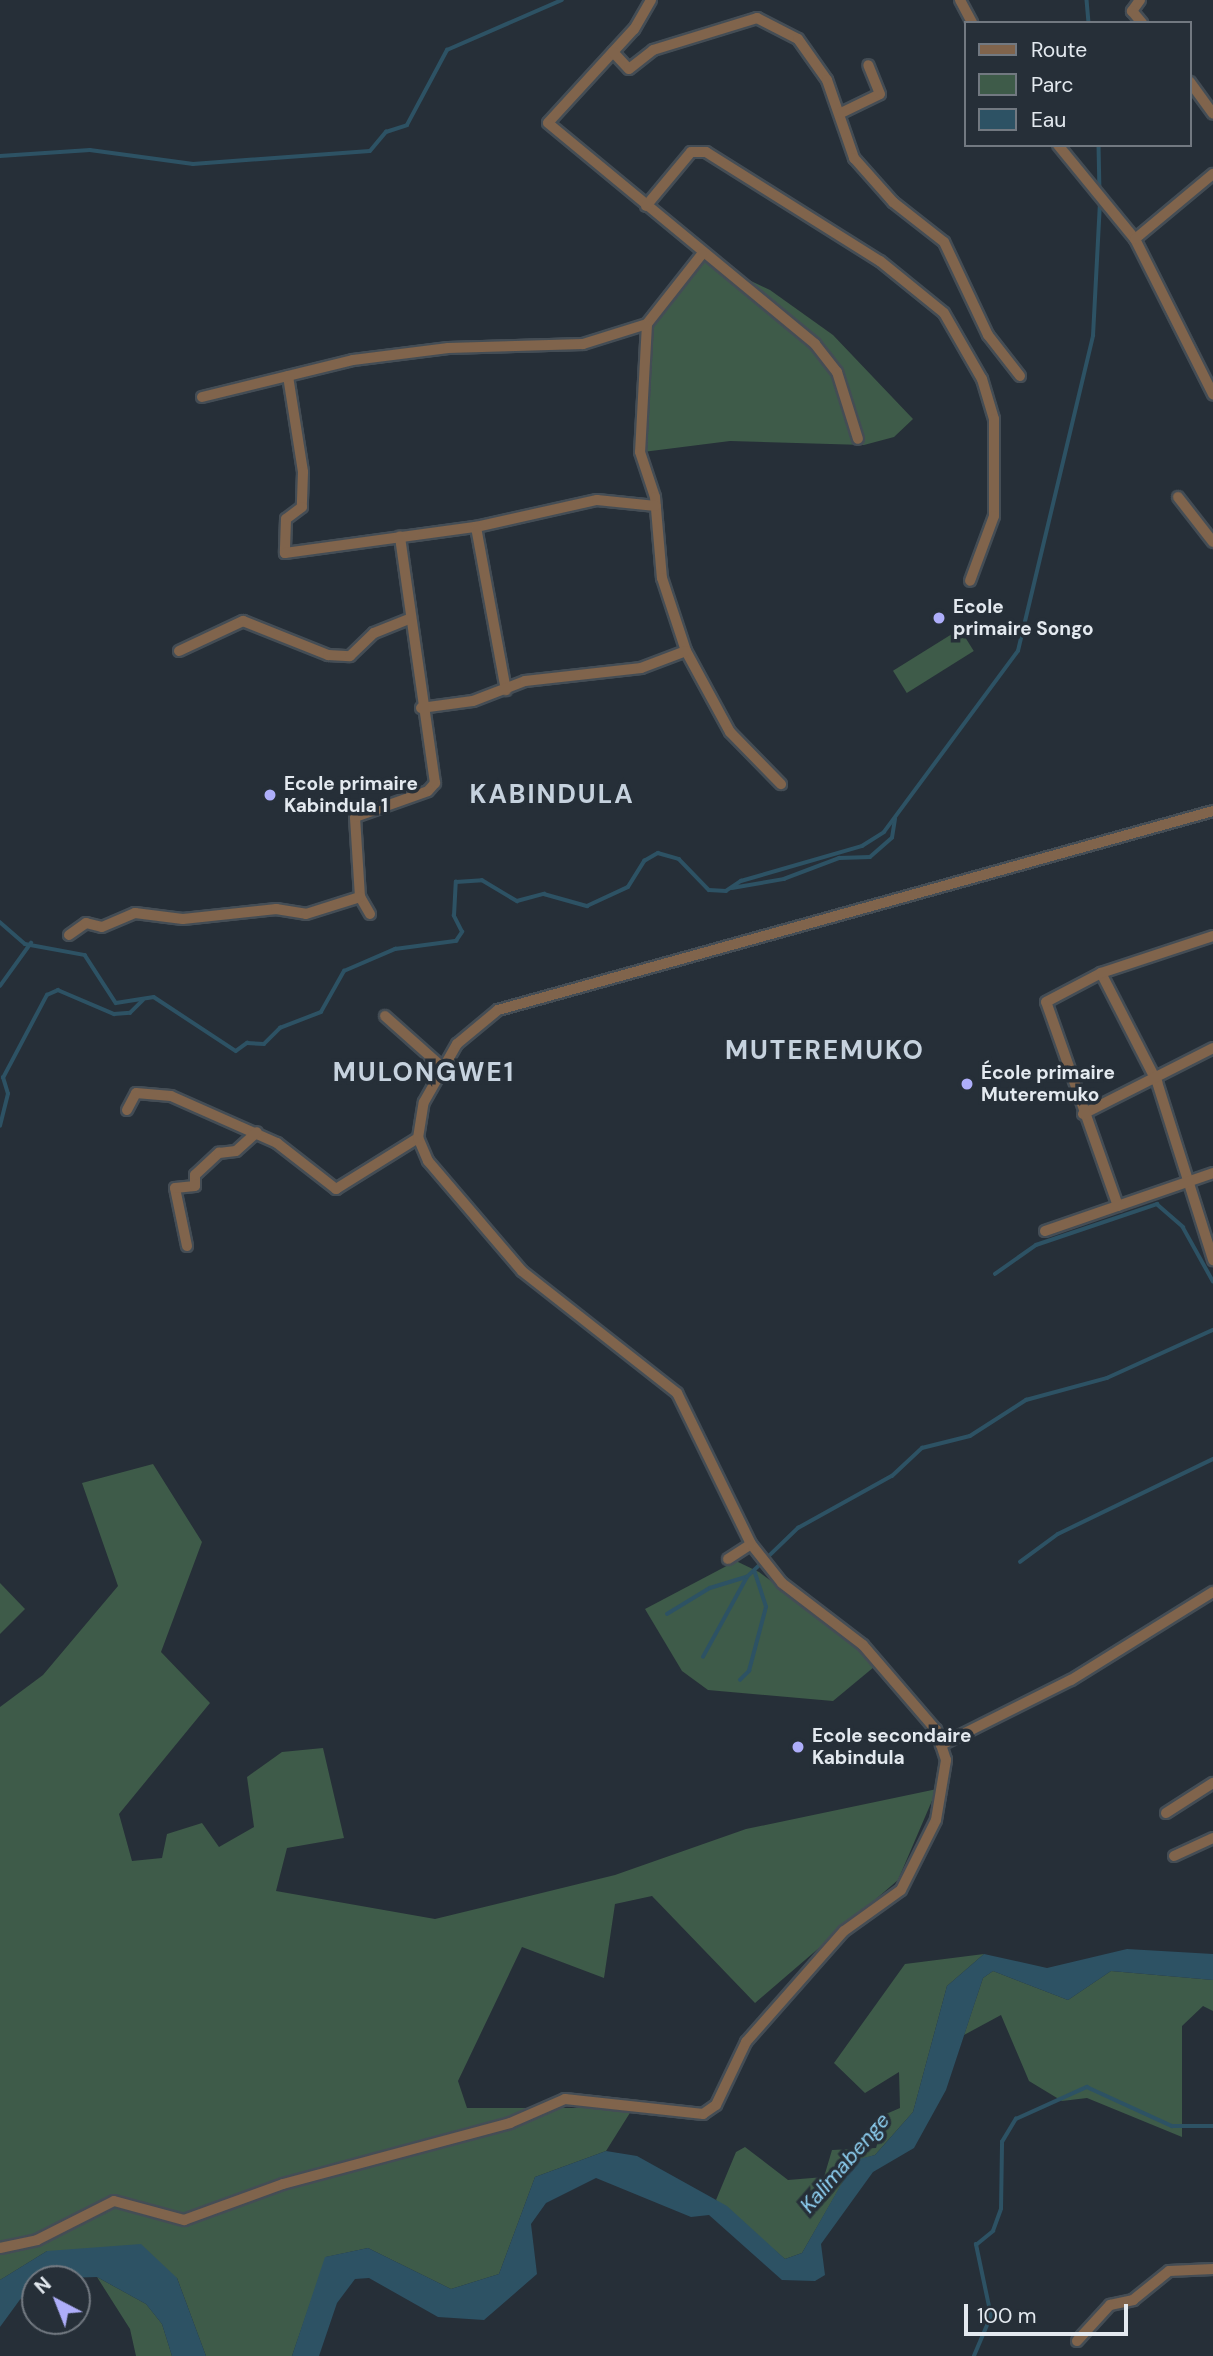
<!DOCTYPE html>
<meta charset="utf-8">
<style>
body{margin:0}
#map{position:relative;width:1213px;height:2356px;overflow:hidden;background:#262f38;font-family:"DM Sans",sans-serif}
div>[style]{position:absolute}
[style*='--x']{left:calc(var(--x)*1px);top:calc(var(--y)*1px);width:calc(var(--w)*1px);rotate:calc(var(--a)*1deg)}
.green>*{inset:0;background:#3e5b49;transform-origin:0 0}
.water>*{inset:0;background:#2d5264}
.stream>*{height:3.5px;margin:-1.75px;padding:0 1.75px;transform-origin:1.75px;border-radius:1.75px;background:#2d5264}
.roads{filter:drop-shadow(2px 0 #444d55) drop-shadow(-2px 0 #444d55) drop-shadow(0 2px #444d55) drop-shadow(0 -2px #444d55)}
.minor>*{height:10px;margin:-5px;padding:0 5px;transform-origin:5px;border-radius:5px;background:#80644c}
.dots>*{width:19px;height:19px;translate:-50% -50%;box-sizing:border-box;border:4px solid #262f38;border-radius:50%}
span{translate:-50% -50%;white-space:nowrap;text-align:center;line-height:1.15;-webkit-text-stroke:7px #262f38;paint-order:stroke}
.poi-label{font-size:19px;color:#e3e9ef;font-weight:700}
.left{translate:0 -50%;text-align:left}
.water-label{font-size:21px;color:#8dcff1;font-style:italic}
.district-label{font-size:26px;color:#c6d2de;font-weight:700;letter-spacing:2px}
.legend{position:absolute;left:964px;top:21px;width:228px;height:126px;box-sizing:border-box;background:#262f38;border:2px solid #727981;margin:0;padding:9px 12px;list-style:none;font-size:21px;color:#e3e9ef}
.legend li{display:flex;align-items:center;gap:14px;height:35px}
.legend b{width:35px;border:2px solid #727981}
.north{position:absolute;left:21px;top:2265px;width:70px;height:70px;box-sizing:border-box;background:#262f38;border:2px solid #727981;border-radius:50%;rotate:318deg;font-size:19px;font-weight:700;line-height:28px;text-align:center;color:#e3e9ef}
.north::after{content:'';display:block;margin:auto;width:24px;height:32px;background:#aeaefa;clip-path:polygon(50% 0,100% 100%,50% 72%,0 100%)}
.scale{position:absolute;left:964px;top:2304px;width:164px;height:32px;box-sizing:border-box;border:4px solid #e3e9ef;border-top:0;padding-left:9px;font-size:21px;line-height:24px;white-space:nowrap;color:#e3e9ef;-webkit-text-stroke:5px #262f38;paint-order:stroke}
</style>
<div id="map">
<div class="green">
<i style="clip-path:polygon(703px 258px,770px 290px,833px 335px,913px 419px,894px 437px,864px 445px,730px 441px,643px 452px,648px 328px)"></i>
<i style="left:960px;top:629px;width:26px;height:79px;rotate:58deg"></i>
<i style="clip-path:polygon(153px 1464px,202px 1542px,161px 1652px,210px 1703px,119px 1814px,132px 1861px,162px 1858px,167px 1834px,202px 1823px,219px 1847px,254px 1827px,247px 1777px,282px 1752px,323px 1748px,344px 1838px,287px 1848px,276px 1891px,435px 1919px,615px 1875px,746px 1829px,937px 1789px,898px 1880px,755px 2003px,652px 1896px,615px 1904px,604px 1978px,522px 1947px,458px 2081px,467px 2108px,633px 2108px,606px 2151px,535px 2177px,499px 2274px,451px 2289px,368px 2248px,326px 2257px,292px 2356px,206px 2356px,177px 2278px,47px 2251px,0 2280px,0 1707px,43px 1675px,118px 1586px,82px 1483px)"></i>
<i style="clip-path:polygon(736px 1561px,759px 1572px,880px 1662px,833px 1701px,708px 1690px,682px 1671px,645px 1609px)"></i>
<i style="clip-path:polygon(0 1583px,25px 1609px,0 1634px)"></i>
<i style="clip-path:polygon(984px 1954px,947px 1986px,913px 2112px,875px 2155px,855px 2161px,802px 2253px,785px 2259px,716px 2200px,736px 2152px,745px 2147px,788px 2180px,824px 2177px,832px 2150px,876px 2148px,886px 2114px,900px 2108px,899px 2072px,865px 2093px,834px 2063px,905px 1964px)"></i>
<i style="clip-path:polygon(993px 1971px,1068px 2000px,1111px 1971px,1213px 1980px,1213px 2011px,1203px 2006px,1182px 2026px,1182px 2137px,1087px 2098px,1062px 2101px,1029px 2081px,1001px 2015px,964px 2035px,983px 1978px)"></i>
<i style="clip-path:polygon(97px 2277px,146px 2304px,162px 2324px,172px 2356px,136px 2356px,130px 2329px)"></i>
</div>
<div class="water">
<i style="clip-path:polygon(1127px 1949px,1213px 1954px,1213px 1980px,1111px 1971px,1068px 2000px,993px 1971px,983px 1978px,946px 2090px,914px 2148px,873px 2172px,821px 2244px,825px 2275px,815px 2281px,782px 2280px,709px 2215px,691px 2217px,596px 2178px,546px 2203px,531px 2224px,537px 2274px,484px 2320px,438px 2317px,369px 2278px,355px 2279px,337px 2303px,319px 2356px,292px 2356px,325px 2257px,368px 2248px,451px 2289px,499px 2274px,535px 2177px,606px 2151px,637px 2156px,727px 2206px,785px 2259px,802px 2253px,855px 2160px,875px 2155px,913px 2112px,947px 1986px,984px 1954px,1047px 1968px)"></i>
<i style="clip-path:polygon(141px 2244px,177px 2278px,206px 2356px,172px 2356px,162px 2324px,146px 2304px,97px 2277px,35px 2279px,0 2327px,0 2280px,47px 2251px)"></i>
</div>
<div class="stream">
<i style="--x:1087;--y:0;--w:23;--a:85"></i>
<i style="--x:1099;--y:145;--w:47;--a:88.8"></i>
<i style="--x:0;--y:156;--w:90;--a:-3.8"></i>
<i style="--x:90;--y:150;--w:104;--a:7.7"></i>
<i style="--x:193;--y:164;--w:177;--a:-4.2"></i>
<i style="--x:370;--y:151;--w:25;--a:-50"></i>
<i style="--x:386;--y:132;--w:22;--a:-18"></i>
<i style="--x:407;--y:125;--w:85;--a:-61.9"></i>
<i style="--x:447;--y:50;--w:125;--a:-23.5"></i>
<i style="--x:732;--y:888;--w:53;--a:-9.8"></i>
<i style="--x:784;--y:879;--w:59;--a:-20.9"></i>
<i style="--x:839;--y:858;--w:31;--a:-2"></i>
<i style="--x:870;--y:857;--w:29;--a:-41"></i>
<i style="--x:892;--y:838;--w:19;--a:-81"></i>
<i style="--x:0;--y:922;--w:33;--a:41"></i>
<i style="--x:25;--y:944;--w:61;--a:10.4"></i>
<i style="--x:85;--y:955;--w:57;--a:57.1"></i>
<i style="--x:116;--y:1003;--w:38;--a:-9"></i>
<i style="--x:154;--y:997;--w:98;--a:33.4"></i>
<i style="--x:236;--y:1051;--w:14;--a:-36"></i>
<i style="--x:247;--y:1043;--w:17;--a:3"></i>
<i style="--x:264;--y:1044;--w:23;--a:-45"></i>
<i style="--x:280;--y:1028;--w:44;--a:-21.3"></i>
<i style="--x:321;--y:1012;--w:47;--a:-60.7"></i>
<i style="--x:344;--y:971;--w:56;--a:-23.3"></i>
<i style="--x:395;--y:949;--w:62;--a:-7.5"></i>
<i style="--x:456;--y:941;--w:11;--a:-56"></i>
<i style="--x:462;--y:932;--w:18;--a:-117"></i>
<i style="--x:454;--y:916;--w:34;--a:-87"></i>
<i style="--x:456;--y:882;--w:26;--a:-4"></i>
<i style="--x:482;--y:880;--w:41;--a:31"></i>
<i style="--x:517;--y:901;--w:28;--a:-15"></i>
<i style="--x:544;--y:894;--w:45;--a:15.6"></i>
<i style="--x:587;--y:906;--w:45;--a:-24.9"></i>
<i style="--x:628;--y:887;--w:31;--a:-58"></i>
<i style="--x:644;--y:861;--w:16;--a:-30"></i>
<i style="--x:658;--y:853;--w:22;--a:16"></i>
<i style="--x:679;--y:859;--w:43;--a:45.9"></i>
<i style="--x:709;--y:890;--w:17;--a:3"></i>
<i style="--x:726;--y:891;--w:18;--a:-34"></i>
<i style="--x:741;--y:881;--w:126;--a:-16.1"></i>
<i style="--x:862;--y:846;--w:26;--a:-32"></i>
<i style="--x:884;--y:832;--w:225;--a:-53.5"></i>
<i style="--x:1018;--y:651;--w:324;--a:-76.6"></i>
<i style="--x:1093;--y:336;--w:133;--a:-87"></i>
<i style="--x:0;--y:986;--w:53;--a:-54.2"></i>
<i style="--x:0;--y:1126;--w:33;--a:-76"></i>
<i style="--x:8;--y:1094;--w:17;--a:-107"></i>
<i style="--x:3;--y:1078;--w:94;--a:-62.1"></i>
<i style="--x:47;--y:995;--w:12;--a:-24"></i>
<i style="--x:58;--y:990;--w:61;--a:23.2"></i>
<i style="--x:114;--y:1014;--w:16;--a:-4"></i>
<i style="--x:130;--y:1013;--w:18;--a:-45"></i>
<i style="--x:995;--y:1274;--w:50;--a:-35.3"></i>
<i style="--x:1036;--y:1245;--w:128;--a:-18.7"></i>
<i style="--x:1157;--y:1204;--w:35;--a:41"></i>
<i style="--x:1183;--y:1227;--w:62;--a:60.9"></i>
<i style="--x:1020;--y:1562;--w:47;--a:-36.4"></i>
<i style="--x:1058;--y:1534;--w:172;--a:-25.8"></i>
<i style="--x:667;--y:1614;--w:50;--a:-31.2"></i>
<i style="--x:710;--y:1588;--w:38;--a:-17"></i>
<i style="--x:703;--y:1657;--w:91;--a:-61.2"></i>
<i style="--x:747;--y:1577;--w:71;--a:-43.9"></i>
<i style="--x:798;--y:1528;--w:107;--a:-29"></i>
<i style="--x:892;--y:1476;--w:41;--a:-43"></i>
<i style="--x:922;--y:1448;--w:49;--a:-14"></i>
<i style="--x:970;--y:1436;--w:67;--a:-32.7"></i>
<i style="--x:1026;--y:1400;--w:84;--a:-15.2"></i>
<i style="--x:1107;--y:1378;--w:116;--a:-24.4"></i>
<i style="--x:740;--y:1680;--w:13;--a:-45"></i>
<i style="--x:749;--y:1671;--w:66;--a:-75.1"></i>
<i style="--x:766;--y:1607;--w:38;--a:-108"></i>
<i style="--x:974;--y:2356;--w:43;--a:-67"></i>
<i style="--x:991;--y:2316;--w:73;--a:-101.9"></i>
<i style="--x:976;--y:2245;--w:22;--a:-39"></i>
<i style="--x:993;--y:2231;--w:23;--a:-70"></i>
<i style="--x:1001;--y:2209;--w:67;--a:-89.1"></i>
<i style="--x:1002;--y:2142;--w:27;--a:-59"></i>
<i style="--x:1016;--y:2119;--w:78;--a:-24.3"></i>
<i style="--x:1087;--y:2087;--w:94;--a:24.6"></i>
<i style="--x:1172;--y:2126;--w:41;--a:0"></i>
</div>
<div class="roads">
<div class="minor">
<i style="--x:651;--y:0;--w:34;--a:120"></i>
<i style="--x:634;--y:29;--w:127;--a:132.5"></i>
<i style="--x:548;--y:123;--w:347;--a:39.6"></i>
<i style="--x:815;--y:344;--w:36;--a:52"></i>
<i style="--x:837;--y:372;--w:70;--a:72.6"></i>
<i style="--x:960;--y:0;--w:26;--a:62"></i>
<i style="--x:1140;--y:0;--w:14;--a:126"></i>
<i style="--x:1132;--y:11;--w:16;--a:50"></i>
<i style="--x:613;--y:52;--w:23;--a:47"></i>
<i style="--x:629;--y:69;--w:31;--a:-38"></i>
<i style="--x:653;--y:50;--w:109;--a:-17.1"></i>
<i style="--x:757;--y:18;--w:46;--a:27.1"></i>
<i style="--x:798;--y:39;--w:50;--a:54.7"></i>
<i style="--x:827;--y:80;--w:83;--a:70.9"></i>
<i style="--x:854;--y:158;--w:59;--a:48.4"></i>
<i style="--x:893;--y:202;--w:65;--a:38.1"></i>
<i style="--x:944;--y:242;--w:103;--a:64.7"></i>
<i style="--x:988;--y:335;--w:52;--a:52"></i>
<i style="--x:1190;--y:82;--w:39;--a:54"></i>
<i style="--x:841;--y:113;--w:43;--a:-26"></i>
<i style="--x:880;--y:94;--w:31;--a:-112"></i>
<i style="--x:1058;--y:145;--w:122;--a:50.7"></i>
<i style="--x:1135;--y:239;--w:174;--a:63.3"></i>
<i style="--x:646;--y:206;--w:70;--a:-50.2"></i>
<i style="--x:691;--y:152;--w:15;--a:0"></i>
<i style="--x:706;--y:152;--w:205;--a:32.1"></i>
<i style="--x:880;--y:261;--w:82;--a:39.1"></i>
<i style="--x:944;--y:313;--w:76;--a:60.1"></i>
<i style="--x:982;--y:379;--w:42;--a:73.3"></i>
<i style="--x:994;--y:419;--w:97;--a:90"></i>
<i style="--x:994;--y:516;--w:69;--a:110.3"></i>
<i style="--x:1135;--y:239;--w:102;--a:-39.8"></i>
<i style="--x:702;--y:254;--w:89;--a:128.2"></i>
<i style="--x:647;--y:324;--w:128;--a:93.1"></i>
<i style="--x:640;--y:452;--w:47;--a:71.6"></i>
<i style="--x:655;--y:497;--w:81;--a:85.1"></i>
<i style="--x:662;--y:578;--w:77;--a:71.8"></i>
<i style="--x:686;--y:651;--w:92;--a:61.5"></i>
<i style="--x:730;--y:732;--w:73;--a:45.6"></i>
<i style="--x:288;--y:376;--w:97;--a:81.1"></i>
<i style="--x:303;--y:472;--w:35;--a:92"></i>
<i style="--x:302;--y:507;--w:20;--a:143"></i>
<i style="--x:286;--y:519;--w:34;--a:92"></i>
<i style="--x:285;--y:553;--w:193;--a:-7.8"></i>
<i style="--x:476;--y:527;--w:124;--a:-12.6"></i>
<i style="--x:597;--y:500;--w:59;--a:5.8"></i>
<i style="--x:202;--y:397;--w:155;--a:-13.8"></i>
<i style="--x:353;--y:360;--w:96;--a:-7.2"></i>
<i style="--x:448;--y:348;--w:135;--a:-1.7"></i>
<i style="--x:583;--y:344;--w:67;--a:-17.4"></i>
<i style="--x:1178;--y:497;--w:57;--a:52.1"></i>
<i style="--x:476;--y:527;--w:166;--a:79.6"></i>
<i style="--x:179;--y:651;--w:71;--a:-25.1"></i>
<i style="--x:243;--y:621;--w:92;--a:21.8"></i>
<i style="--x:328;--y:655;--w:22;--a:3"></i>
<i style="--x:350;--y:656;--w:33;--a:-44"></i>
<i style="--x:374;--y:633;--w:38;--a:-22"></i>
<i style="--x:421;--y:708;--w:52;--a:-7.7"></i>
<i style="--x:473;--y:701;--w:56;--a:-21"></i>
<i style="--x:525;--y:681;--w:117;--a:-6.4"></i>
<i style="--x:641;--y:668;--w:48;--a:-20.7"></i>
<i style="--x:370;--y:914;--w:20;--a:-120"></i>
<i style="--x:360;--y:897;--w:80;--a:-93.6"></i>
<i style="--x:355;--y:817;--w:77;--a:-19.6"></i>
<i style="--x:428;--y:791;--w:11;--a:-49"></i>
<i style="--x:435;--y:783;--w:249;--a:-98.1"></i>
<i style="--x:69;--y:935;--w:21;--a:-35"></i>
<i style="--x:86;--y:923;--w:16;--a:14"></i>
<i style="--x:102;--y:927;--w:36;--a:-23"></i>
<i style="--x:135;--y:913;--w:48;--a:7.1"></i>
<i style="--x:183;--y:919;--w:94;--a:-6.1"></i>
<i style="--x:276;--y:909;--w:30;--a:9"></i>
<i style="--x:306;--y:914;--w:57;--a:-17.5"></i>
<i style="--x:1101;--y:973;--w:123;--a:62.8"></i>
<i style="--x:1157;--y:1082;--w:187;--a:72.5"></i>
<i style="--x:385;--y:1016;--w:75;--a:41.8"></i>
<i style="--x:127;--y:1110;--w:19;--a:-62"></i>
<i style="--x:136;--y:1093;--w:35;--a:5"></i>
<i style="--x:171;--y:1096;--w:116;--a:23.9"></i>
<i style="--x:277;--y:1143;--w:75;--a:37.9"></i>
<i style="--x:336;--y:1189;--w:97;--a:-31.9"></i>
<i style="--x:1083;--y:1114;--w:146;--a:-26.9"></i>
<i style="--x:1118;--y:1206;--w:216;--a:-109.4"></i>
<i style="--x:1046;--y:1002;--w:62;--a:-27.8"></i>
<i style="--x:1101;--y:973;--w:118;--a:-18.3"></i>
<i style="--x:1045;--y:1231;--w:178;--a:-19"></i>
<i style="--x:187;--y:1246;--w:59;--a:-101.7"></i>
<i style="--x:175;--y:1188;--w:20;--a:-6"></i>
<i style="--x:195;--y:1186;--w:11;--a:-90"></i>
<i style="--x:195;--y:1175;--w:33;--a:-43"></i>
<i style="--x:219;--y:1153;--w:17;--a:-7"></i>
<i style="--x:236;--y:1151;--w:28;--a:-42"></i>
<i style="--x:728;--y:1559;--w:27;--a:-33"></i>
<i style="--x:941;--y:1745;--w:145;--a:-26.6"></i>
<i style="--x:1071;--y:1680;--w:167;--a:-31.8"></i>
<i style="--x:1166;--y:1813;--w:56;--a:-32.6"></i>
<i style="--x:1174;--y:1856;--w:43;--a:-24.8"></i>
<i style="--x:0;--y:2248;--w:38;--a:-12"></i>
<i style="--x:37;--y:2240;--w:86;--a:-26.9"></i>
<i style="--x:114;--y:2201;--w:73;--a:15.2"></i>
<i style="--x:184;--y:2220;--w:105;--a:-20"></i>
<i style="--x:283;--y:2184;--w:235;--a:-15"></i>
<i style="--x:510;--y:2123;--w:60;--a:-23.6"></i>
<i style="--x:565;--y:2099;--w:139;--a:6.2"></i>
<i style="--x:703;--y:2114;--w:16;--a:-35"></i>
<i style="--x:716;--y:2105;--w:70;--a:-64.5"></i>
<i style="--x:746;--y:2042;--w:148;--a:-48.6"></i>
<i style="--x:844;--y:1931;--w:70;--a:-35.7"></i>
<i style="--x:901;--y:1890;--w:78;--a:-63.4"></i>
<i style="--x:936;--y:1820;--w:61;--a:-80.5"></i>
<i style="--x:946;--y:1760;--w:32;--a:-108"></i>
<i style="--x:936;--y:1730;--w:112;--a:-130.7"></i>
<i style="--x:863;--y:1645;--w:102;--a:-142.6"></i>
<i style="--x:782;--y:1583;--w:50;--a:-128.5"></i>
<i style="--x:751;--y:1544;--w:168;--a:-116.1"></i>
<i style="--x:677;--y:1393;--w:197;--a:-141.8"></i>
<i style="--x:522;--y:1271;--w:145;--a:-130.5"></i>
<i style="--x:428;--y:1161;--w:25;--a:-113"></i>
<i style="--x:418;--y:1138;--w:36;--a:-81"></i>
<i style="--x:424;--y:1102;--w:67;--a:-60.4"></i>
<i style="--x:457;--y:1044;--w:53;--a:-39.7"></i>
<i style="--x:498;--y:1010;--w:742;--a:-15.55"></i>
<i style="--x:1077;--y:2341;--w:49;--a:-47.5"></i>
<i style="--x:1110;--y:2305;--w:24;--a:-12"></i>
<i style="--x:1133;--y:2300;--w:46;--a:-38.9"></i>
<i style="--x:1169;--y:2271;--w:44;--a:-2.6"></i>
</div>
</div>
<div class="dots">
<i style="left:939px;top:618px;background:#aeaefa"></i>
<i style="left:270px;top:795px;background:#aeaefa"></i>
<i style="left:967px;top:1084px;background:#aeaefa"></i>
<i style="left:798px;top:1747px;background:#aeaefa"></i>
</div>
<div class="poi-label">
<span class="left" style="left:953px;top:618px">Ecole<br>primaire Songo</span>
<span class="left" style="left:284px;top:795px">Ecole primaire<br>Kabindula 1</span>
<span class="left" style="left:981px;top:1084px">École primaire<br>Muteremuko</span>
<span class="left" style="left:812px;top:1747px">Ecole secondaire<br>Kabindula</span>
</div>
<div class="water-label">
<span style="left:845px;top:2163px;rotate:-49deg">Kalimabenge</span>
</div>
<div class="district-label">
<span style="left:552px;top:795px">KABINDULA</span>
<span style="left:825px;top:1051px">MUTEREMUKO</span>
<span style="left:424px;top:1073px">MULONGWE1</span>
</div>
<ul class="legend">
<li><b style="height:9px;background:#80644c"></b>Route</li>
<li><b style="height:19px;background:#3e5b49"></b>Parc</li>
<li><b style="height:19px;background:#2d5264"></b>Eau</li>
</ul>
<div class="north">N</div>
<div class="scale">100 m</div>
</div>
